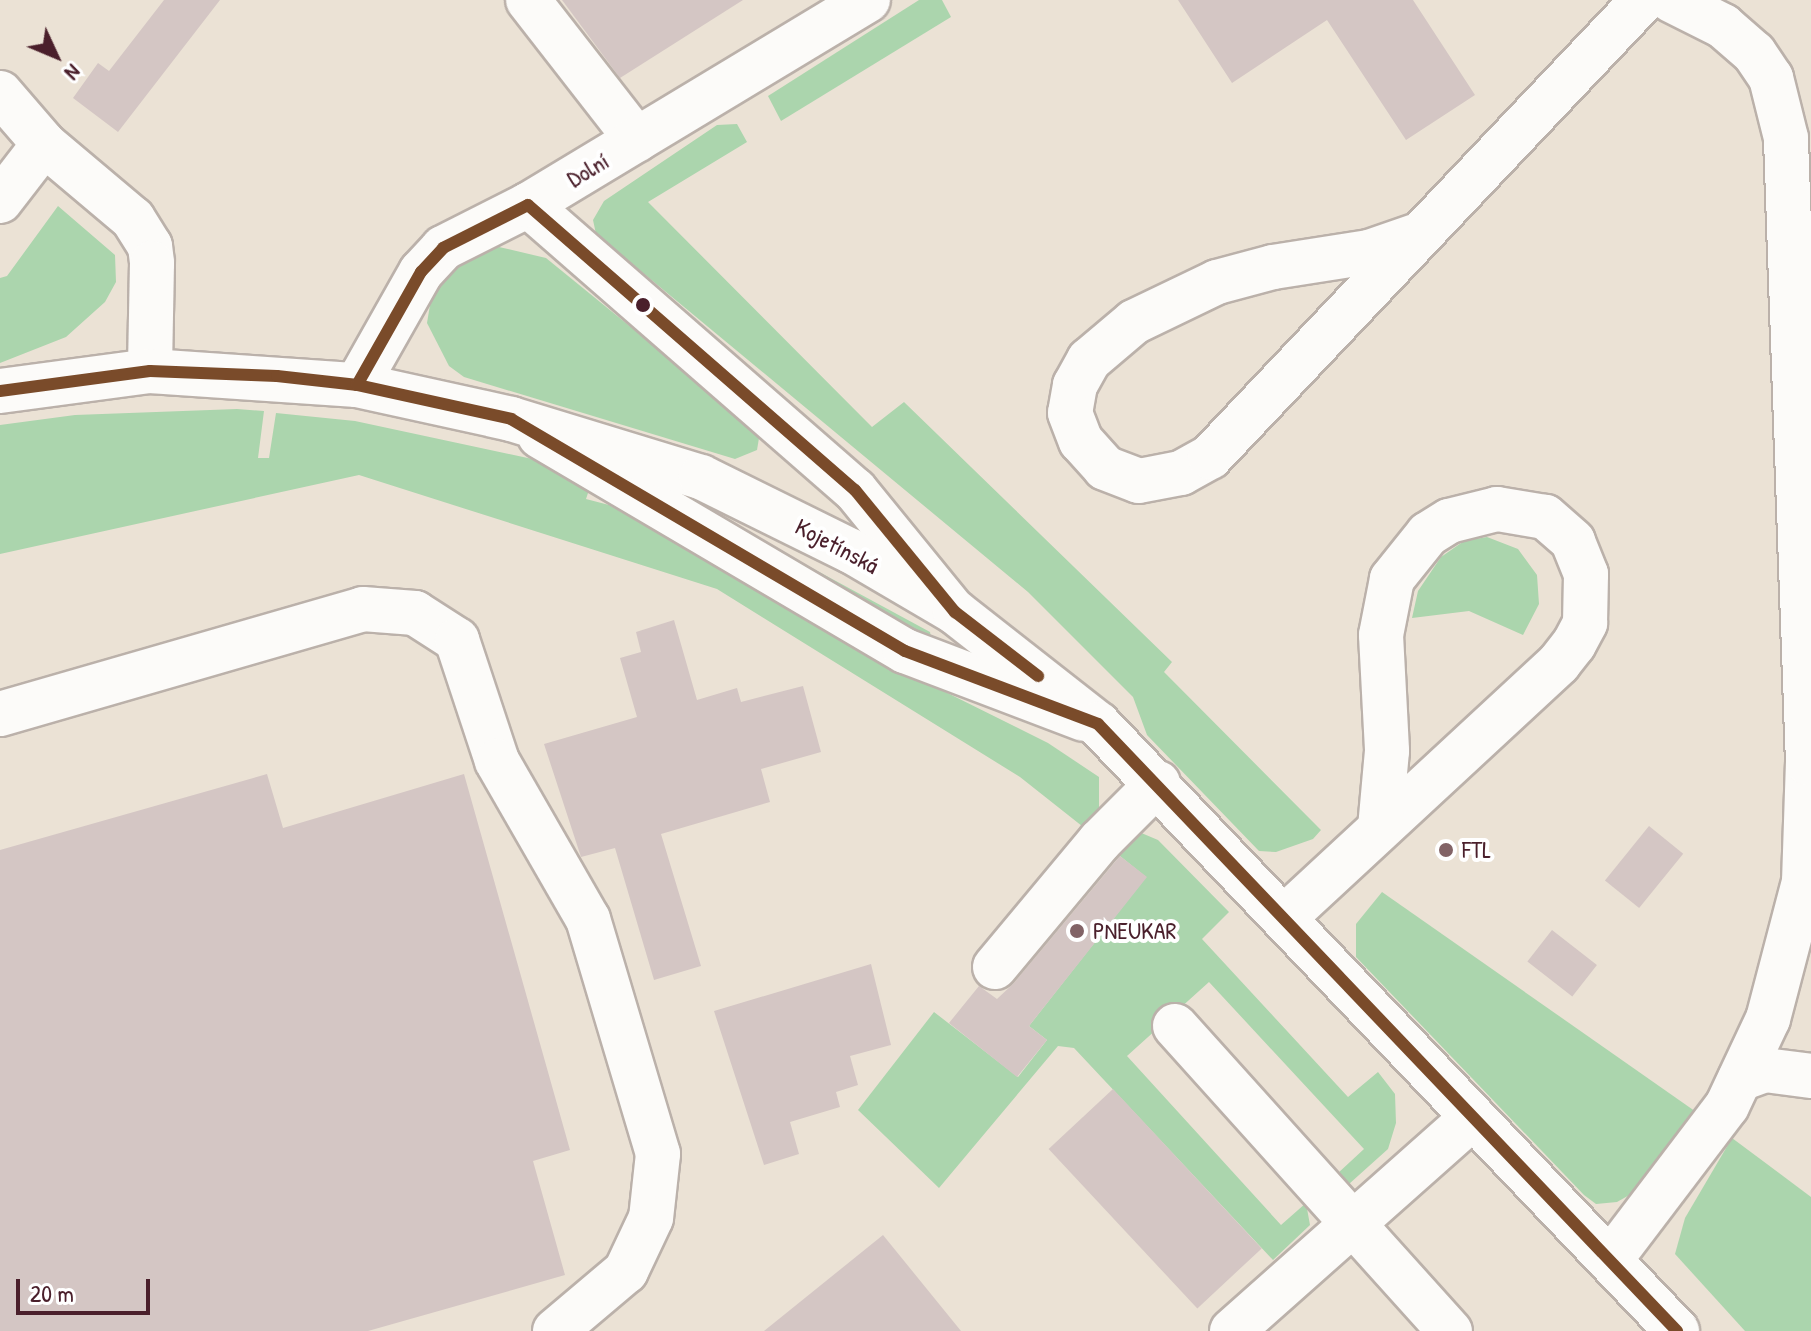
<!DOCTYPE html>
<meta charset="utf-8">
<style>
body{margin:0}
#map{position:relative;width:1811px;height:1331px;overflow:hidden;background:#ebe2d5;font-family:"Patrick Hand",sans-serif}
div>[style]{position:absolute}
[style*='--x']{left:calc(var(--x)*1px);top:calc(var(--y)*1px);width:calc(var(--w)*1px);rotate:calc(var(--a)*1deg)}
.green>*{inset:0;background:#abd5ad}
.building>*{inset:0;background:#d4c6c4;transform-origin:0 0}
.roads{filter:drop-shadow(2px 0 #bbb1aa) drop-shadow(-2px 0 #bbb1aa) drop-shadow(0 2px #bbb1aa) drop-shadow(0 -2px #bbb1aa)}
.minor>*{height:44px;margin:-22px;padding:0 22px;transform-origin:22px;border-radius:22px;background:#fcfbf9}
.major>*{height:44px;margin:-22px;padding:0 22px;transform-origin:22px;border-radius:22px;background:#fcfbf9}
.bus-1>*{height:12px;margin:-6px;padding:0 6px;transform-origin:6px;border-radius:6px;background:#7a4b2a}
.dots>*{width:22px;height:22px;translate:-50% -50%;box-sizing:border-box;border:4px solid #fff;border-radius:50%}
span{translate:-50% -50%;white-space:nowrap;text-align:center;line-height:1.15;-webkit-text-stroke:8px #fff;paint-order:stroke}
.street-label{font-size:24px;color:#4a1f2b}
.poi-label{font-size:24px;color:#4a1f2b}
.left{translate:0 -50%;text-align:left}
.north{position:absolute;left:16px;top:16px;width:80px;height:80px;-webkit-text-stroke:6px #fff;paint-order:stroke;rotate:134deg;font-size:22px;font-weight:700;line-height:32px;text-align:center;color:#4a1f2b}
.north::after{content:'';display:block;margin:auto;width:28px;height:36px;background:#4a1f2b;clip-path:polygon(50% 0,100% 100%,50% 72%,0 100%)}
.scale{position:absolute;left:16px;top:1279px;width:134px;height:36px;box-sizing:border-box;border:4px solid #4a1f2b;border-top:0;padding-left:10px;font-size:24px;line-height:28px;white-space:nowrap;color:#4a1f2b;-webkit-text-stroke:6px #fff;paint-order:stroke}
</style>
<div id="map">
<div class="green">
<i style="clip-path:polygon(919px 0,942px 0,951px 17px,781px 121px,768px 96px)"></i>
<i style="clip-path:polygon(737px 124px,747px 142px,648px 202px,872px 427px,904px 402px,1172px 662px,1164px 672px,1316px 825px,1321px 830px,1313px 839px,1276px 852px,1259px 851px,1147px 735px,1133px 697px,1028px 592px,596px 234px,593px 220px,604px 201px,717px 125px)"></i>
<i style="clip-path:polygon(58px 206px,115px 255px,116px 282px,105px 302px,66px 337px,0 363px,0 278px,7px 276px)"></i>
<i style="clip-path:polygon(499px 247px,546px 258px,750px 424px,759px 438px,757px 450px,735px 459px,464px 377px,449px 366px,427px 323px,432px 293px,446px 272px,476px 253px)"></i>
<i style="clip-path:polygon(237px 409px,264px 411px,258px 458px,269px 458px,276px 413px,355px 421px,551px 463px,590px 487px,586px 499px,609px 505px,891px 665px,1048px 743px,1099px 777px,1099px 809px,1087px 830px,1020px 777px,717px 589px,359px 475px,0 554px,0 425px,75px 415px)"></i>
<i style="clip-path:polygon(753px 536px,930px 632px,932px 642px)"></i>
<i style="clip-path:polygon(1487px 537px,1518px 549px,1537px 575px,1539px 604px,1523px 635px,1469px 611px,1412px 618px,1418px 591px,1441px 557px,1464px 541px)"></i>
<i style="clip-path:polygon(1139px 832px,1158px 840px,1229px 912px,1202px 939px,1348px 1097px,1378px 1072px,1395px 1094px,1396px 1123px,1388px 1149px,1349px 1184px,1337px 1174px,1364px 1149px,1209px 982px,1127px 1056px,1281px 1225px,1306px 1203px,1310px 1225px,1273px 1260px,1074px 1048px,1058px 1046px,939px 1188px,858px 1110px,934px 1012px,1018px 1077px,1047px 1040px,1029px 1026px,1146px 877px,1115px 852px)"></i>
<i style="clip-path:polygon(1382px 892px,1699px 1114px,1633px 1193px,1617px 1202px,1596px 1204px,1584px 1195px,1356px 957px,1356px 924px)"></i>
<i style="clip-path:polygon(1732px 1138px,1811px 1197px,1811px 1331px,1745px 1331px,1675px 1254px,1685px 1218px)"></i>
</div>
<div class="building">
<i style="clip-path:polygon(164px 0,220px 0,118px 132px,73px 98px,98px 63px,109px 71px)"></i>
<i style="clip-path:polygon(562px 0,743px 0,620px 78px)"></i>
<i style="clip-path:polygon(1178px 0,1413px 0,1475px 95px,1406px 140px,1327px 20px,1232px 83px)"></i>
<i style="clip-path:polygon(674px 620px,697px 700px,737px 688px,741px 702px,803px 686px,821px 752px,761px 769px,770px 802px,661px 834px,701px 966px,654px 980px,615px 848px,581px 857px,544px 744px,637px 717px,620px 658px,641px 652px,636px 632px)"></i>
<i style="clip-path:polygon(267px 774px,283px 828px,464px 774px,570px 1150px,533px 1161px,565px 1275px,368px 1331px,0 1331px,0 850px)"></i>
<i style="left:1649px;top:826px;width:44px;height:70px;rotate:39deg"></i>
<i style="clip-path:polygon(1120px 856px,1147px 877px,1029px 1026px,1047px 1040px,1017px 1077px,949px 1023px,979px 986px,997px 999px,1014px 983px)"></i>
<i style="left:1552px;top:930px;width:57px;height:40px;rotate:38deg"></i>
<i style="clip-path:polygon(871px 964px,891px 1045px,850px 1056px,858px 1085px,836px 1092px,840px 1107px,790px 1122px,799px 1154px,764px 1165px,714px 1011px)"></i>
<i style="left:1113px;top:1089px;width:218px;height:88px;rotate:47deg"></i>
<i style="clip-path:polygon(883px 1235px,961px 1331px,764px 1331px)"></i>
</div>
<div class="roads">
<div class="minor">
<i style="--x:528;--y:0;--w:177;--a:52.1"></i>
<i style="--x:0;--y:93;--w:67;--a:49.2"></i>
<i style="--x:0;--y:201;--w:72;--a:-52.3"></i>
<i style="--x:44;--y:144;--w:116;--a:40.1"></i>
<i style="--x:133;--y:219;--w:32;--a:58"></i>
<i style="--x:150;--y:246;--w:17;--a:83"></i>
<i style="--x:152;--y:263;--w:108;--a:91.1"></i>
<i style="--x:528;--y:205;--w:434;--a:41.1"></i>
<i style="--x:855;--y:490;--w:152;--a:50.9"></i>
<i style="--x:1421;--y:234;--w:55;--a:160.9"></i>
<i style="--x:1369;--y:252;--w:97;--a:171.1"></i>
<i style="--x:1273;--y:267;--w:58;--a:165"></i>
<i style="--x:1217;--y:282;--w:92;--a:154.3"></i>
<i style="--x:1134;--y:322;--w:59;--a:139.8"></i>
<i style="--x:1089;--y:360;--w:29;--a:119"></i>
<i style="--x:1075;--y:385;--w:28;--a:100"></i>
<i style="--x:1070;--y:413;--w:30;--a:69"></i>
<i style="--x:1081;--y:441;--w:36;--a:48"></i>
<i style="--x:1105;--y:468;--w:36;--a:21"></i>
<i style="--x:1139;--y:481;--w:43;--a:-10.8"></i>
<i style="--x:1181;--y:473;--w:33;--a:-29"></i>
<i style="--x:1210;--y:457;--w:630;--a:-46.54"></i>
<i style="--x:357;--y:385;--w:130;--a:-60.5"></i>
<i style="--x:421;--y:272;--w:33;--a:-47"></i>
<i style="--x:443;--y:248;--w:95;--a:-26.8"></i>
<i style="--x:528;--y:205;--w:397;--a:-31.1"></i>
<i style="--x:540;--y:436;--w:424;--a:30.5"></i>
<i style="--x:905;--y:651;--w:191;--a:20.8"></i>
<i style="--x:0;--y:714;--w:378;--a:-16.1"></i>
<i style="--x:363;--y:609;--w:52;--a:4.4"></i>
<i style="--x:415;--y:613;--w:50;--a:32.7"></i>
<i style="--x:457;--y:640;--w:127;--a:71.7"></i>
<i style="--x:497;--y:761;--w:182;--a:60.1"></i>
<i style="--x:588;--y:919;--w:245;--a:73.4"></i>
<i style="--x:658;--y:1154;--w:64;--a:96.2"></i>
<i style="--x:651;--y:1218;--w:59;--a:115.3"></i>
<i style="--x:626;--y:1271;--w:93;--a:139.8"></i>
<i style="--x:1286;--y:916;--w:372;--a:-42.8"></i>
<i style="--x:1559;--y:663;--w:24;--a:-52"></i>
<i style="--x:1574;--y:644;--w:24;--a:-62"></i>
<i style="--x:1585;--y:623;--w:49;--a:-88.8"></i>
<i style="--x:1586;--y:574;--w:35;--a:-112"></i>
<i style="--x:1573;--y:541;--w:37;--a:-139"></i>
<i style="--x:1545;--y:517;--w:49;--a:-170.5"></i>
<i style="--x:1497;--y:509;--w:49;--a:166"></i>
<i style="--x:1449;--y:521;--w:25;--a:148"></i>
<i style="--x:1428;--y:534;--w:58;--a:128.7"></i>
<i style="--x:1392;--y:579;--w:57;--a:101.1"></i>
<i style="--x:1381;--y:635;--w:116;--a:87"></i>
<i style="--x:1387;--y:751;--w:77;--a:95.2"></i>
<i style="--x:995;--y:967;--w:164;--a:-50.2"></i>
<i style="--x:1100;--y:841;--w:82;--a:-45"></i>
<i style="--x:1175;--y:1026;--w:411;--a:48"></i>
<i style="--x:1740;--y:1079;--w:27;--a:-20"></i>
<i style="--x:1765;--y:1070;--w:46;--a:7.4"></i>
<i style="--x:1610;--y:1260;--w:193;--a:-52.8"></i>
<i style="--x:1727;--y:1106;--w:96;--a:-64.8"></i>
<i style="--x:1768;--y:1019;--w:142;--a:-75.3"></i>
<i style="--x:1804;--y:882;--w:119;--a:-88.1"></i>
<i style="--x:1808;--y:763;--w:625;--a:-92.02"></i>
<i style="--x:1786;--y:138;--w:62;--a:-104"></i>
<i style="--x:1771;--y:78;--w:30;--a:-124"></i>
<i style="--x:1754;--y:53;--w:41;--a:-138.9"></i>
<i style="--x:1723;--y:26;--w:58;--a:-153.4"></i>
<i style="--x:1232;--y:1331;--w:322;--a:-41.6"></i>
</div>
<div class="major">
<i style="--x:0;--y:391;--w:151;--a:-7.6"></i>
<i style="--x:150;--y:371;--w:207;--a:3.9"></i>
<i style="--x:357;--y:385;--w:158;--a:12.4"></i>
<i style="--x:511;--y:419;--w:199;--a:17"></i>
<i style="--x:701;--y:477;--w:167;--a:26.3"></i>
<i style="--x:851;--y:551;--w:121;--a:30.4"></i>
<i style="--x:955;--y:612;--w:182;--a:38.1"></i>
<i style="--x:1098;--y:724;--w:839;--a:46.35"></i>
</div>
</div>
<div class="bus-1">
<i style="--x:357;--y:385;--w:130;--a:-60.5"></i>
<i style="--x:421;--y:272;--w:33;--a:-47"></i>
<i style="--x:443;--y:248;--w:95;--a:-26.8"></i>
<i style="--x:528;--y:205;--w:434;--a:41.1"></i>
<i style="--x:855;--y:490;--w:158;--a:50.7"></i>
<i style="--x:955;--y:612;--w:105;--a:37.6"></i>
<i style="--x:0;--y:391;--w:151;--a:-7.6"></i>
<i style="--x:150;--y:371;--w:127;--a:2.3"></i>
<i style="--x:277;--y:376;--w:81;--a:6.4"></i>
<i style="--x:357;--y:385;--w:158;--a:12.4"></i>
<i style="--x:511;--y:419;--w:457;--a:30.5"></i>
<i style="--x:905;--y:651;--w:206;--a:20.7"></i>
<i style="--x:1098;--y:724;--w:839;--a:46.35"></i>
</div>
<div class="dots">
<i style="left:643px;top:305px;background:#4a1f2b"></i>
<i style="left:1446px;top:850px;background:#826366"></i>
<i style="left:1077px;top:931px;background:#826366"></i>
</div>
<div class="street-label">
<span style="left:588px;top:170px;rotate:-31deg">Dolní</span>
<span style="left:837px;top:546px;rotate:28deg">Kojetínská</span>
</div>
<div class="poi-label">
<span class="left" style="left:1462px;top:850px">FTL</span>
<span class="left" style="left:1093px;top:931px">PNEUKAR</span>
</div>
<div class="north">N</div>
<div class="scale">20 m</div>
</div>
